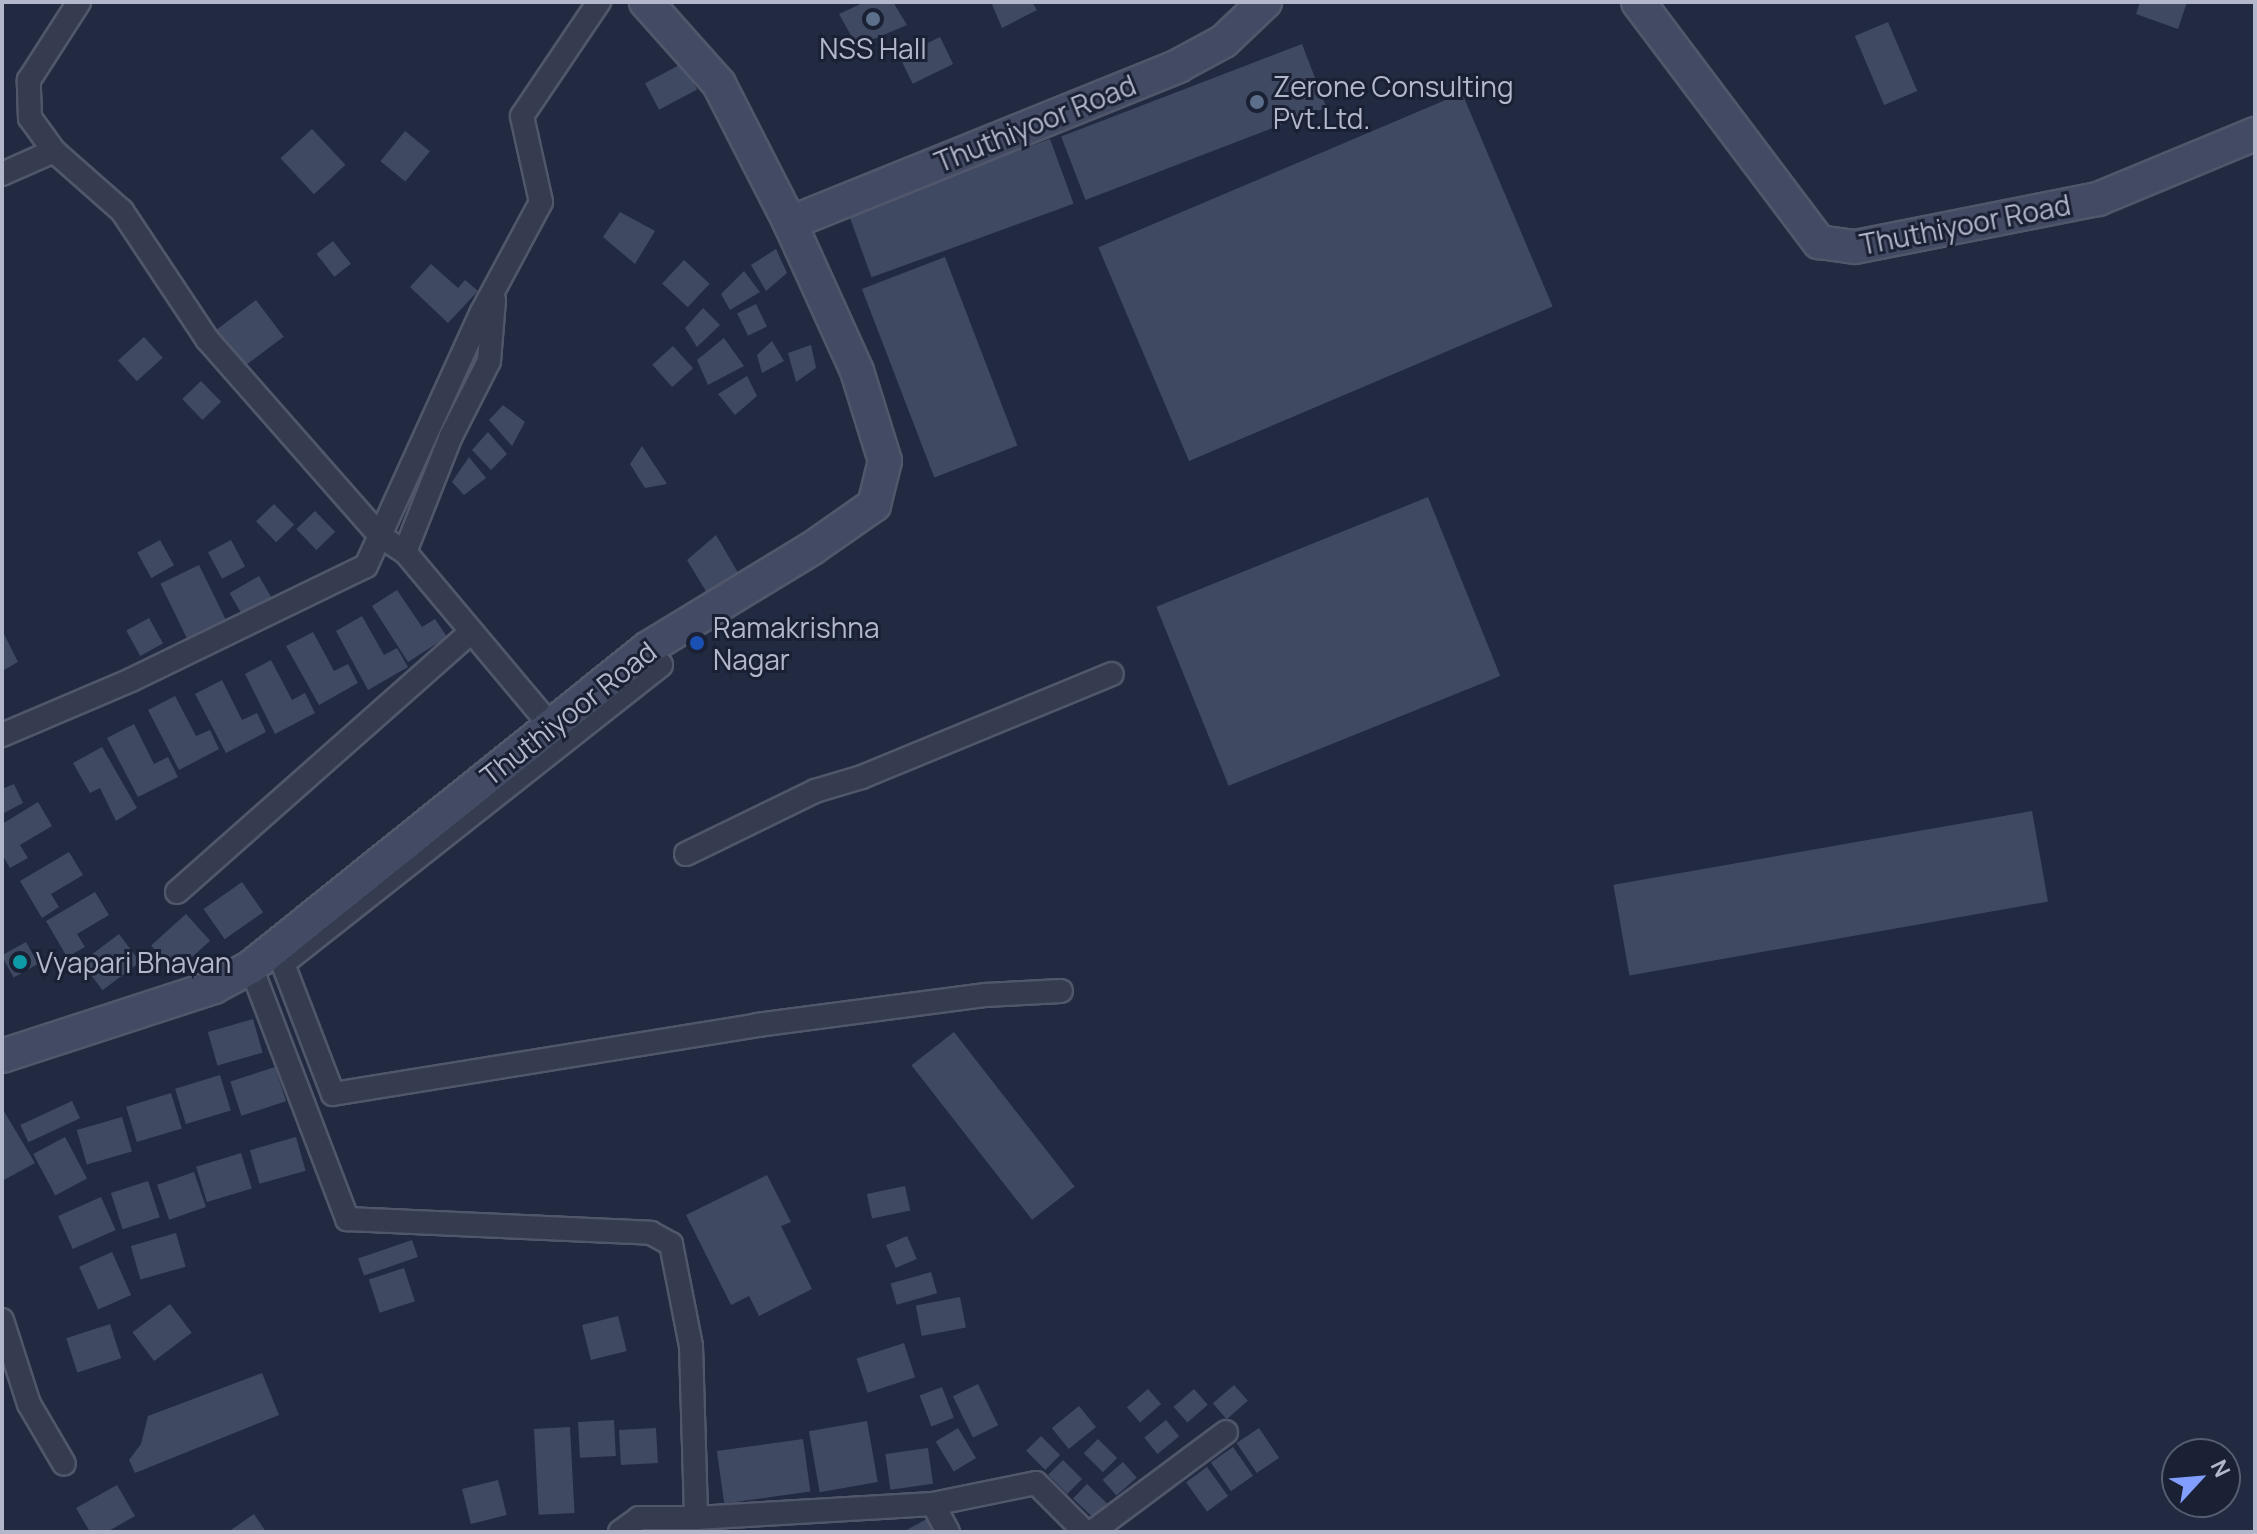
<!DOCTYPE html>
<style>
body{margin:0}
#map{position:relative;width:2257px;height:1534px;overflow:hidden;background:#212a40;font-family:Manrope,sans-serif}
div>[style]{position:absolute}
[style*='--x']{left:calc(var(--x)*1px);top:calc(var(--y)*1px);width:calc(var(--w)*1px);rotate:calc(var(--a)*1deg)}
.building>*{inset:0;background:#404962;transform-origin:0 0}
.roads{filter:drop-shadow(2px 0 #51576b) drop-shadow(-2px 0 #51576b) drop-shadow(0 2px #51576b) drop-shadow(0 -2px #51576b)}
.street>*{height:22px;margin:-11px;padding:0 11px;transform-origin:11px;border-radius:11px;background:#363c50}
.secondary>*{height:32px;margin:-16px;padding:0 16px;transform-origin:16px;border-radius:16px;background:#434a63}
.dots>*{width:22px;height:22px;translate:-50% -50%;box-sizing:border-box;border:4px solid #1b2135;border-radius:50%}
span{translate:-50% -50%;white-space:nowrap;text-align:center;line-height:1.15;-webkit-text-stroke:6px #1b2135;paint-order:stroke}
.poi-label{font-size:28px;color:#b2b7cb}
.left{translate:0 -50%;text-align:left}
.street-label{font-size:28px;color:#b2b7cb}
.frame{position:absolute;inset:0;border:4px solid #b2b7cb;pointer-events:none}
.north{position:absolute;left:2161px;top:1438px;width:80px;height:80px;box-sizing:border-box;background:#1b2135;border:2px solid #575d71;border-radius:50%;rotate:64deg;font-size:22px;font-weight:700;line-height:32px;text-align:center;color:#b2b7cb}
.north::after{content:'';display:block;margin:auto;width:28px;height:36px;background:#829fff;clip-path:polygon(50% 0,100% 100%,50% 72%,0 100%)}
</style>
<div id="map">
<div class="building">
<i style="clip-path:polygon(865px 2px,893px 2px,907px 25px,857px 46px,839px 14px)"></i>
<i style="clip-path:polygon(991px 2px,1032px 2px,1037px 10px,1002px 28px)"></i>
<i style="clip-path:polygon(2140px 2px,2187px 2px,2178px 29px,2136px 14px)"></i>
<i style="left:1888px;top:22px;width:75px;height:36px;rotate:67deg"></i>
<i style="left:940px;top:37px;width:30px;height:45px;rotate:64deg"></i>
<i style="left:1302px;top:44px;width:68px;height:258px;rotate:69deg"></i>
<i style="left:683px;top:63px;width:30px;height:43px;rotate:62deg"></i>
<i style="left:1462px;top:93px;width:232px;height:395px;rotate:67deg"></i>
<i style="left:312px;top:129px;width:49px;height:43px;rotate:47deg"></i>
<i style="left:405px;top:131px;width:32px;height:39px;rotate:39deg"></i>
<i style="left:1050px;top:139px;width:69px;height:215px;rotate:70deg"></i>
<i style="clip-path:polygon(620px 212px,655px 231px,635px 264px,603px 237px)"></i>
<i style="left:333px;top:241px;width:29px;height:21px;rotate:52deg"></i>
<i style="clip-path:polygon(776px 249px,787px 273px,766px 291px,751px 265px)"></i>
<i style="left:945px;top:257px;width:202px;height:89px;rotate:69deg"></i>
<i style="left:684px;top:260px;width:35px;height:32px;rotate:43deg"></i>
<i style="clip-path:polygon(431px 264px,458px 288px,465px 280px,478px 291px,448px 323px,410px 287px)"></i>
<i style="clip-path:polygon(744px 271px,760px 292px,730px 310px,721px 294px)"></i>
<i style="left:256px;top:300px;width:46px;height:50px;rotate:53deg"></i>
<i style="left:756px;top:304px;width:25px;height:21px;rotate:64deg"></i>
<i style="clip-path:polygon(703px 308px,720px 325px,697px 347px,685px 328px)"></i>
<i style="left:144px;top:337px;width:28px;height:35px;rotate:48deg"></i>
<i style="clip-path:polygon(724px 338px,744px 366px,708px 385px,697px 360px)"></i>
<i style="clip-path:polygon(772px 341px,784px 361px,762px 373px,757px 355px)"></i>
<i style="clip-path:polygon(811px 345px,816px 368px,796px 382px,788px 353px)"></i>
<i style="left:673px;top:346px;width:30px;height:28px;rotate:48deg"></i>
<i style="clip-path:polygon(747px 376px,757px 396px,735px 415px,718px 394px)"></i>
<i style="left:201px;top:381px;width:29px;height:26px;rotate:46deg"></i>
<i style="clip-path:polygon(503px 405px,525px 422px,512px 446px,489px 420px)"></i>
<i style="clip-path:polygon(488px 432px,507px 454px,491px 470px,472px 450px)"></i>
<i style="clip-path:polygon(642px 446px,667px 484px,645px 488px,630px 464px)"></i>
<i style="clip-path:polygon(469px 457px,486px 478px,464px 495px,452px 482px)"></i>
<i style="left:1428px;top:497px;width:193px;height:293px;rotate:68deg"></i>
<i style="left:274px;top:504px;width:29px;height:25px;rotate:46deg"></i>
<i style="left:315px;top:511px;width:29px;height:26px;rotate:46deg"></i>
<i style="clip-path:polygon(716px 535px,740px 576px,707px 593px,687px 560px)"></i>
<i style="left:160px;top:540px;width:29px;height:26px;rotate:61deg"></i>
<i style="left:231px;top:540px;width:30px;height:26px;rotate:62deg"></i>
<i style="left:199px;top:565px;width:61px;height:43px;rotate:64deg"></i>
<i style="left:259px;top:576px;width:28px;height:34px;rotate:60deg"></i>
<i style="clip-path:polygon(397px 590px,422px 627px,435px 619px,447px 637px,408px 662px,372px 606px)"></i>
<i style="clip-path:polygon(362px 616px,384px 655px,397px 648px,408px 667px,368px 690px,336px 631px)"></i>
<i style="left:149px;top:618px;width:29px;height:26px;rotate:61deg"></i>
<i style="clip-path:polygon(2px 630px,18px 662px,2px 671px)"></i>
<i style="clip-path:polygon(313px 632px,334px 671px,348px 664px,358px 683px,319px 705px,286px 646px)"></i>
<i style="clip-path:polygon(271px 660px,292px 700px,305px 693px,315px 713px,275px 734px,245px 674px)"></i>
<i style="clip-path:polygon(222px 680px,242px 720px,257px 713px,266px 732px,226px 753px,195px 694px)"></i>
<i style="clip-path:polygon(175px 696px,196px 736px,210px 730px,219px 749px,179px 770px,148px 710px)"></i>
<i style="clip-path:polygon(134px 724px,154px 764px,168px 757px,178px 777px,138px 797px,107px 738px)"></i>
<i style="clip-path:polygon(102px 747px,137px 808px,116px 821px,100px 788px,90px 793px,73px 763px)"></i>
<i style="clip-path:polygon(14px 784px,23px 803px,2px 814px,2px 789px)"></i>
<i style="clip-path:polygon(38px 802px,52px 826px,20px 845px,28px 858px,10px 868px,2px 854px,2px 824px)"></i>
<i style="left:2032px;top:811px;width:92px;height:425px;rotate:80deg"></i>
<i style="clip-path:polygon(69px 852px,83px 875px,51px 894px,59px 907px,42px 918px,20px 881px)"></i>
<i style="left:242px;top:882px;width:37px;height:47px;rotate:55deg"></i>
<i style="clip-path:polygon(95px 892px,109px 915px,77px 934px,85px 947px,67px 957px,46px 921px)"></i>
<i style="left:186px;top:914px;width:36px;height:47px;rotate:48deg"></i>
<i style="left:119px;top:934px;width:35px;height:47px;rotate:53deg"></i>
<i style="left:26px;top:942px;width:25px;height:28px;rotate:61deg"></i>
<i style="left:253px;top:1019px;width:35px;height:47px;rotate:74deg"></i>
<i style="left:954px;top:1032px;width:196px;height:54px;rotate:52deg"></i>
<i style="left:275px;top:1067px;width:36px;height:47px;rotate:72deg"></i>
<i style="left:220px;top:1075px;width:37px;height:47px;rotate:73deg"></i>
<i style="left:171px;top:1093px;width:37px;height:47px;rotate:73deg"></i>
<i style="left:72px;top:1101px;width:19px;height:57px;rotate:65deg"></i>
<i style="clip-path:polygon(2px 1108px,35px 1163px,2px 1181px)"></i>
<i style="left:122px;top:1117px;width:36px;height:47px;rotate:74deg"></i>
<i style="left:65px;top:1137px;width:47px;height:36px;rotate:62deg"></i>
<i style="left:296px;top:1137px;width:35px;height:48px;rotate:74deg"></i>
<i style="left:241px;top:1153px;width:37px;height:47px;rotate:73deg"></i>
<i style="left:194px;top:1172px;width:37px;height:39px;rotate:71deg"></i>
<i style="clip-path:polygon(767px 1175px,791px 1222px,781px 1226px,812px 1289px,759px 1316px,749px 1296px,731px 1305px,686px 1215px)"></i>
<i style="left:148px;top:1181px;width:38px;height:39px;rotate:72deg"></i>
<i style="left:905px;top:1186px;width:25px;height:39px;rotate:78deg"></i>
<i style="left:101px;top:1197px;width:36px;height:47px;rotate:66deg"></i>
<i style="left:176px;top:1233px;width:35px;height:47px;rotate:74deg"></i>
<i style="left:907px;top:1236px;width:25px;height:23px;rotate:67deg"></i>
<i style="left:412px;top:1240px;width:18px;height:57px;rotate:71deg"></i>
<i style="left:112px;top:1252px;width:47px;height:36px;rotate:66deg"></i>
<i style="left:404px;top:1268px;width:35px;height:37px;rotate:72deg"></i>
<i style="left:931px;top:1272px;width:22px;height:42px;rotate:74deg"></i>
<i style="left:960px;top:1297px;width:31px;height:45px;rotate:79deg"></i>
<i style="left:170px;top:1304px;width:36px;height:47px;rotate:53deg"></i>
<i style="left:618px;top:1316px;width:36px;height:37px;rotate:76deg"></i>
<i style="left:110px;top:1324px;width:36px;height:46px;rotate:72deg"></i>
<i style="left:904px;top:1343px;width:36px;height:50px;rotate:72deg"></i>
<i style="clip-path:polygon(262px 1373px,279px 1415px,135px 1473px,129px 1460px,141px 1444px,148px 1416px)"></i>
<i style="left:978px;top:1384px;width:46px;height:28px;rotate:64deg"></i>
<i style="left:1234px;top:1385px;width:21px;height:28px;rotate:49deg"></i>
<i style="left:942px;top:1387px;width:33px;height:24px;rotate:69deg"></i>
<i style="left:1148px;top:1389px;width:20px;height:28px;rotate:49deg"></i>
<i style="left:1194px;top:1389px;width:21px;height:27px;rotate:49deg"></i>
<i style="left:1079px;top:1406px;width:27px;height:35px;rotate:51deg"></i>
<i style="left:614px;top:1420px;width:36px;height:36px;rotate:87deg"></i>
<i style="left:1166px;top:1420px;width:21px;height:28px;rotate:51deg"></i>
<i style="left:867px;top:1421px;width:62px;height:59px;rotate:80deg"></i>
<i style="left:570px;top:1427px;width:86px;height:36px;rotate:87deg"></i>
<i style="left:656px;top:1428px;width:35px;height:37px;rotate:87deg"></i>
<i style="left:958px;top:1428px;width:35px;height:26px;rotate:59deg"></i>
<i style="left:1259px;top:1428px;width:36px;height:27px;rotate:56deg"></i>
<i style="left:1041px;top:1436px;width:27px;height:21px;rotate:45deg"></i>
<i style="left:803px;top:1439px;width:53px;height:87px;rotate:82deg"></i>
<i style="left:1098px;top:1439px;width:27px;height:20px;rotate:45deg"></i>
<i style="left:1233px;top:1447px;width:35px;height:27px;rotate:55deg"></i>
<i style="left:928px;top:1448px;width:36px;height:43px;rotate:82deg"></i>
<i style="left:1063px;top:1460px;width:27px;height:21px;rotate:45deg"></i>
<i style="left:1123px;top:1462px;width:21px;height:27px;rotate:49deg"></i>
<i style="left:1207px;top:1467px;width:36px;height:26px;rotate:54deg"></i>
<i style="left:498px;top:1480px;width:36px;height:37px;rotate:76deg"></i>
<i style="left:1087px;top:1484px;width:28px;height:20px;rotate:44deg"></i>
<i style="clip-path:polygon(117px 1485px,135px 1516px,107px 1532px,90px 1532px,76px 1508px)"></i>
<i style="clip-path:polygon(254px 1514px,266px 1532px,228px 1532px)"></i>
<i style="clip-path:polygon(932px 1516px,940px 1532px,903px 1532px)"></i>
</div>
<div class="roads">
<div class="street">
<i style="--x:54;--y:151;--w:91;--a:41.4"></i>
<i style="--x:122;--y:211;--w:154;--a:56.4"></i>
<i style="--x:207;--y:339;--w:262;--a:48.7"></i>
<i style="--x:380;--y:536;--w:30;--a:33"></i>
<i style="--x:405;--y:552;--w:226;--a:50"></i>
<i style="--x:2;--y:174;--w:57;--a:-23.9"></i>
<i style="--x:54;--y:151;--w:41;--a:-126"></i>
<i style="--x:30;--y:118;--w:38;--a:-92"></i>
<i style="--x:29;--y:80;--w:93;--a:-57.3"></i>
<i style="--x:405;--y:552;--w:125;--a:-68.4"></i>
<i style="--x:451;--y:436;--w:84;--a:-63.1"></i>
<i style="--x:489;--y:361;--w:61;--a:-85.3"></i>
<i style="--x:648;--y:648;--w:21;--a:53"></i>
<i style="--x:661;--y:665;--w:482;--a:141.7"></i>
<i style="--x:283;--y:964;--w:139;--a:69"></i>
<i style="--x:333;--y:1094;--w:430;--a:-9.2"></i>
<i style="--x:757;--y:1025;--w:231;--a:-7.5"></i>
<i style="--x:986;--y:995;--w:75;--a:-3.1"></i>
<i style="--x:2;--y:735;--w:140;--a:-23.1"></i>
<i style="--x:131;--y:680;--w:261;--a:-25.9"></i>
<i style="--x:366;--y:566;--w:279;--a:-65.5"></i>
<i style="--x:482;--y:312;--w:125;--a:-61.8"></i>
<i style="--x:541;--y:202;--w:88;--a:-102.5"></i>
<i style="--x:522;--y:116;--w:138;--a:-56"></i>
<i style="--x:686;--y:854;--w:144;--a:-26"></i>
<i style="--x:815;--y:791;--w:49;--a:-16.6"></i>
<i style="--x:862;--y:777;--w:270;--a:-22.4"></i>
<i style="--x:177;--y:892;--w:391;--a:-41.5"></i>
<i style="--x:251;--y:967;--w:270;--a:69.1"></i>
<i style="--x:347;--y:1219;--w:304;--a:2.6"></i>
<i style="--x:651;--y:1233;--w:23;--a:29"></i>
<i style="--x:671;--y:1244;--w:104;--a:78.9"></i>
<i style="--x:691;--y:1346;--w:172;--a:88.3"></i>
<i style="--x:696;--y:1518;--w:237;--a:-3.4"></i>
<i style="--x:933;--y:1504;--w:32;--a:62"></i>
<i style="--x:2;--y:1320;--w:88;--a:72.2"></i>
<i style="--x:29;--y:1404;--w:69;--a:59.7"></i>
<i style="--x:933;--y:1504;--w:105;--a:-11.5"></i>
<i style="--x:1036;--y:1483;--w:69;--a:45"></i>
<i style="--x:620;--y:1532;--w:24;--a:-36"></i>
<i style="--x:639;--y:1518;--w:57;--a:0"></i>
<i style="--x:1092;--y:1532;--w:167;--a:-36.7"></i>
</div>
<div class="secondary">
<i style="--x:1638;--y:2;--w:301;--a:53"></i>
<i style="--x:1819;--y:242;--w:36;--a:8"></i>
<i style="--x:1855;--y:247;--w:248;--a:-11.2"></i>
<i style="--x:2098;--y:199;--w:170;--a:-22.5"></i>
<i style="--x:790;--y:223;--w:419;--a:-22"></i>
<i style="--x:1178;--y:66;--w:52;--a:-28.5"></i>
<i style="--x:1224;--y:41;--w:57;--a:-43.6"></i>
<i style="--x:2;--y:1056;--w:223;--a:-18"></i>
<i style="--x:214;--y:987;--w:42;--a:-28.4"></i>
<i style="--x:251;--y:967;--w:509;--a:-38.78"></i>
<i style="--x:648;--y:648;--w:191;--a:-31.3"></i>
<i style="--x:811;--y:549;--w:77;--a:-34.9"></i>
<i style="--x:874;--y:505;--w:45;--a:-76"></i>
<i style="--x:885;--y:461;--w:94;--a:-107.3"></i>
<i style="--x:857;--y:371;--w:162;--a:-114.4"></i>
<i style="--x:790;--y:223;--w:156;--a:-117.1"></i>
<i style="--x:719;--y:84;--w:110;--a:-131.7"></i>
</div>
</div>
<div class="dots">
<i style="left:873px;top:19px;background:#5c6f8a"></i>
<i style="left:1257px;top:102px;background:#5c6f8a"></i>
<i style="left:697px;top:643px;background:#1a4fb4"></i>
<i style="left:20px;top:962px;background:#0f9aa8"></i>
</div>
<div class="poi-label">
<span style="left:873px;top:48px">NSS Hall</span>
<span class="left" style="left:1273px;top:102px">Zerone Consulting<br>Pvt.Ltd.</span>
<span class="left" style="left:713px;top:643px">Ramakrishna<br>Nagar</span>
<span class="left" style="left:36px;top:962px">Vyapari Bhavan</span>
</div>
<div class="street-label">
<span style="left:1035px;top:123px;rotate:-22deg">Thuthiyoor Road</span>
<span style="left:1965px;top:224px;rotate:-11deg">Thuthiyoor Road</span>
<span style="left:568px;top:713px;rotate:-38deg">Thuthiyoor Road</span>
</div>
<div class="frame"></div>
<div class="north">N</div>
</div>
